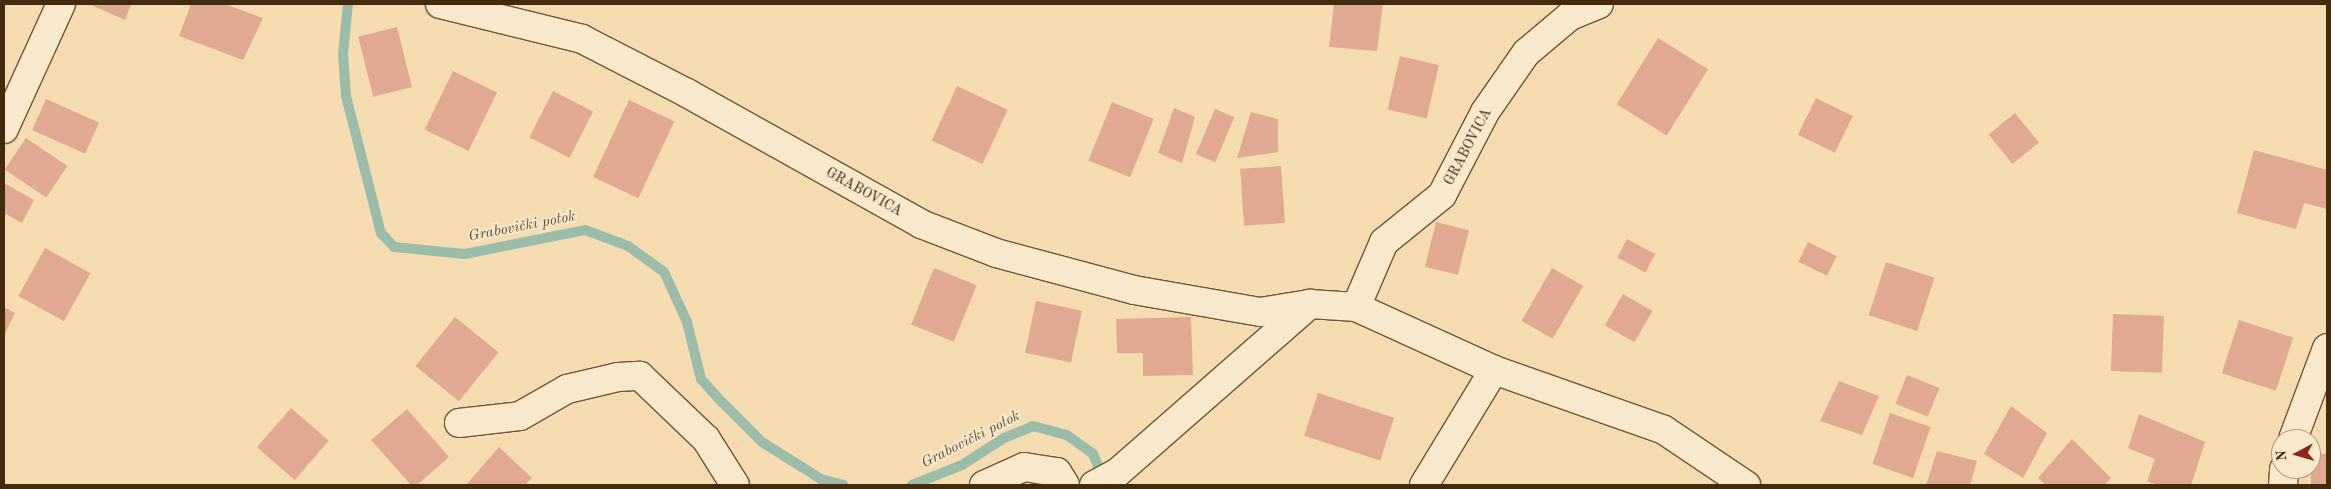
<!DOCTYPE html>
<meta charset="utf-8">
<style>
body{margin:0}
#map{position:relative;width:2331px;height:489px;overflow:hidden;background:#f5dcb0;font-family:"Old Standard TT",serif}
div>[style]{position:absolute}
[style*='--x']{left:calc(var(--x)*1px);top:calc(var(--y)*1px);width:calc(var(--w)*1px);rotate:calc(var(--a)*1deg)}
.stream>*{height:10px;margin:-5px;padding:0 5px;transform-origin:5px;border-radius:5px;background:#9cbcab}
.building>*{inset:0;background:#e2a992;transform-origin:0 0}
.roads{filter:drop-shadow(1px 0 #705736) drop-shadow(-1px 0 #705736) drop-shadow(0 1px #705736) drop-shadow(0 -1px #705736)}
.minor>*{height:28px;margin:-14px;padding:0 14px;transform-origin:14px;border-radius:14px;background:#f8e8cc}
span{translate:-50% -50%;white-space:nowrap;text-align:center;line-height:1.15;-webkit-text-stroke:4px #f8e8cc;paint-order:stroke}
.street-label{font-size:14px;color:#442b0e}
.water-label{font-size:15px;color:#5a4f35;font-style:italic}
.frame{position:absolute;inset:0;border:5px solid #442b0e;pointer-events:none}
.north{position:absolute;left:2271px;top:429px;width:50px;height:50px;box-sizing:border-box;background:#f8e8cc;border:1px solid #b09c80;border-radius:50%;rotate:264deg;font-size:14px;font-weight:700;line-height:20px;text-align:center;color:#442b0e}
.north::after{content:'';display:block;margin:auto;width:18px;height:22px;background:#8f2418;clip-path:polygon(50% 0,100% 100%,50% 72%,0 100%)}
</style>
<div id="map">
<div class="stream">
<i style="--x:348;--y:4;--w:50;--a:95.7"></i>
<i style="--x:343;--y:54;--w:42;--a:85.9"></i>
<i style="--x:346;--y:96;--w:141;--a:75.7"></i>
<i style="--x:381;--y:233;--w:19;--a:47"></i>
<i style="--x:394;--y:247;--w:71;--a:5.6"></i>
<i style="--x:465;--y:254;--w:122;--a:-11.3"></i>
<i style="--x:585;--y:230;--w:46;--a:20.4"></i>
<i style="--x:628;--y:246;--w:44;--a:35.8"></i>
<i style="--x:664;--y:272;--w:55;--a:65.3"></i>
<i style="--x:687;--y:322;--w:59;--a:76.2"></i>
<i style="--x:701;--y:379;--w:31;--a:48"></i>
<i style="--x:722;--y:402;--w:57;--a:45"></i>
<i style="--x:762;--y:442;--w:70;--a:32.1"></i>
<i style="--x:821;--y:479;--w:23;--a:15"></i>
<i style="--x:912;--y:485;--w:54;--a:-21.8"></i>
<i style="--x:962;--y:465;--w:50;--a:-32.7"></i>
<i style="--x:1004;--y:438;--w:31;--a:-22"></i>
<i style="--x:1033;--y:426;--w:35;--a:15"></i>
<i style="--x:1067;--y:435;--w:32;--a:36"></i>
<i style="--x:1093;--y:454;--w:28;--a:67"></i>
</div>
<div class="building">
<i style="clip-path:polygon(89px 4px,131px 4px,125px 20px)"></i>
<i style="clip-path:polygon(191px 4px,225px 4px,263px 18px,243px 60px,179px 36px)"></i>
<i style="clip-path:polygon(1334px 4px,1383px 4px,1377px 51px,1329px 47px)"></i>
<i style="left:397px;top:27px;width:62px;height:40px;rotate:76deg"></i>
<i style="left:1658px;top:38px;width:59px;height:78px;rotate:32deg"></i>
<i style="left:1400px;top:56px;width:40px;height:55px;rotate:13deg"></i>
<i style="left:453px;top:71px;width:49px;height:65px;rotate:26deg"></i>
<i style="left:957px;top:86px;width:56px;height:60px;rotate:25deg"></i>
<i style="left:553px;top:91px;width:45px;height:52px;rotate:27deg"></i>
<i style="left:1816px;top:98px;width:41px;height:41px;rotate:26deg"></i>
<i style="left:46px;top:99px;width:58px;height:34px;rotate:24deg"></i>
<i style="left:629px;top:100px;width:50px;height:85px;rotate:25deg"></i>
<i style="left:1112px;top:102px;width:45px;height:63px;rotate:22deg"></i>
<i style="clip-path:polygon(1174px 108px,1195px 117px,1182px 163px,1158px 153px)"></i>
<i style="left:1215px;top:109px;width:21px;height:49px;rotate:23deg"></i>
<i style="clip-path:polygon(1251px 112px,1278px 119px,1278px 152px,1237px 158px)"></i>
<i style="left:2015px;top:113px;width:38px;height:34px;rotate:51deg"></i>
<i style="left:26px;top:138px;width:50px;height:38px;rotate:34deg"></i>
<i style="clip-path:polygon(2254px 150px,2327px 170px,2327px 209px,2304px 203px,2296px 229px,2237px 213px)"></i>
<i style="left:1281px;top:166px;width:57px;height:41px;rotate:86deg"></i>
<i style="clip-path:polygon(4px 183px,34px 200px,22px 223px,4px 213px)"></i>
<i style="left:1436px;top:222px;width:34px;height:46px;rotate:14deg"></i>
<i style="left:1627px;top:239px;width:32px;height:21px;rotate:28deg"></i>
<i style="left:1808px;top:242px;width:32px;height:22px;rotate:26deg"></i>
<i style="left:45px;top:248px;width:52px;height:55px;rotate:29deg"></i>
<i style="left:1886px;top:262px;width:51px;height:56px;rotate:18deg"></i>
<i style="left:934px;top:268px;width:46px;height:61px;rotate:22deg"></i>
<i style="left:1552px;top:268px;width:36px;height:61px;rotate:30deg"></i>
<i style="left:1623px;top:294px;width:34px;height:36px;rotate:30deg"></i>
<i style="left:1036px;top:301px;width:47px;height:53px;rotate:12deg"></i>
<i style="clip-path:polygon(4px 307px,15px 313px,4px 336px)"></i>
<i style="left:2113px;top:314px;width:51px;height:57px;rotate:2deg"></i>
<i style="left:455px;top:317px;width:56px;height:63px;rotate:39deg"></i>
<i style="clip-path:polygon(1191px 317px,1193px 375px,1143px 376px,1143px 353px,1117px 353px,1116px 319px)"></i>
<i style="left:2239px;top:320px;width:57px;height:56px;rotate:18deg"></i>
<i style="left:1907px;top:375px;width:35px;height:31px;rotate:22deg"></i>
<i style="clip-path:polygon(1839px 381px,1879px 396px,1862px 435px,1820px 421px)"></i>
<i style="left:1318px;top:393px;width:80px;height:45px;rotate:18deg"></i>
<i style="clip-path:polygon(2011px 406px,2047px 433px,2023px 478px,1984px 454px)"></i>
<i style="left:291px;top:408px;width:50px;height:52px;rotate:41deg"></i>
<i style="clip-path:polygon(407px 409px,449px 457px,417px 485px,411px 485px,371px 440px)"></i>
<i style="left:1890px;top:413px;width:43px;height:54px;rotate:19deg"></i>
<i style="clip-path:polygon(2139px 414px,2205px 442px,2191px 485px,2157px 485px,2147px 481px,2155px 459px,2128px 448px)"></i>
<i style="clip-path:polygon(2072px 439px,2111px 478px,2105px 485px,2046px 485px,2038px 478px)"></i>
<i style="clip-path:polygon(499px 447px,532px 478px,525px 485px,466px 485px)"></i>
<i style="clip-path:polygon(1937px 451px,1977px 461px,1970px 485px,1926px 485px)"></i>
<i style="left:2311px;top:454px;width:16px;height:31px"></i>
</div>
<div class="roads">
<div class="minor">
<i style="--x:440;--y:4;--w:146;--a:13.8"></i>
<i style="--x:582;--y:39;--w:118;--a:27.2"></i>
<i style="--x:687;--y:93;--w:268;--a:29.2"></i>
<i style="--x:921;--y:224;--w:80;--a:21.1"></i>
<i style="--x:996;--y:253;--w:143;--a:15"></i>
<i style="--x:1134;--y:290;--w:128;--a:9.9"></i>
<i style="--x:1260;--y:312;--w:51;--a:-9.1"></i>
<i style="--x:1310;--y:304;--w:46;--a:3.7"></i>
<i style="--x:1356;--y:307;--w:152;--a:24.5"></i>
<i style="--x:1494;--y:370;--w:180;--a:19.4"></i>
<i style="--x:1664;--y:430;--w:99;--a:33.9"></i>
<i style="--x:4;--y:129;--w:137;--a:-65.5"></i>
<i style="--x:1356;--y:307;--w:71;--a:-66.7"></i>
<i style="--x:1384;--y:242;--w:75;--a:-39"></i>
<i style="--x:1442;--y:195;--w:93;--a:-62.6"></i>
<i style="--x:1485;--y:112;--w:72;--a:-55.2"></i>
<i style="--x:1526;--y:53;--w:57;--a:-40.1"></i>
<i style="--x:1570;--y:16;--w:31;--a:-22"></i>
<i style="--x:459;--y:423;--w:61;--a:-6.5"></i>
<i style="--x:520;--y:416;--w:54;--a:-29.9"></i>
<i style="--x:567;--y:389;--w:52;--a:-13.2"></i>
<i style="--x:618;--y:377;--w:22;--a:-3"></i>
<i style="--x:640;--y:376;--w:91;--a:43.7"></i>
<i style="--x:706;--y:439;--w:54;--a:57.8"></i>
<i style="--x:2293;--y:439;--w:97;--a:-69.5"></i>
<i style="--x:984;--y:485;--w:44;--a:-24.2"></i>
<i style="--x:1024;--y:467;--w:33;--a:9"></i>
<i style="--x:1057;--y:472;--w:15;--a:58"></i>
<i style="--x:1094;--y:485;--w:26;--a:-28"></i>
<i style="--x:1117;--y:473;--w:257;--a:-41.2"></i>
<i style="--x:1424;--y:485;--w:135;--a:-58.7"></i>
<i style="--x:2283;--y:485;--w:16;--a:-86"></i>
</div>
</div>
<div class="street-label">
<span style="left:1468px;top:147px;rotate:-62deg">GRABOVICA</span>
<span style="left:864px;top:192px;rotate:29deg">GRABOVICA</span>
</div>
<div class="water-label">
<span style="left:522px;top:227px;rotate:-11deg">Grabovički potok</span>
<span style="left:971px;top:440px;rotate:-27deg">Grabovički potok</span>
</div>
<div class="frame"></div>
<div class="north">N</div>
</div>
